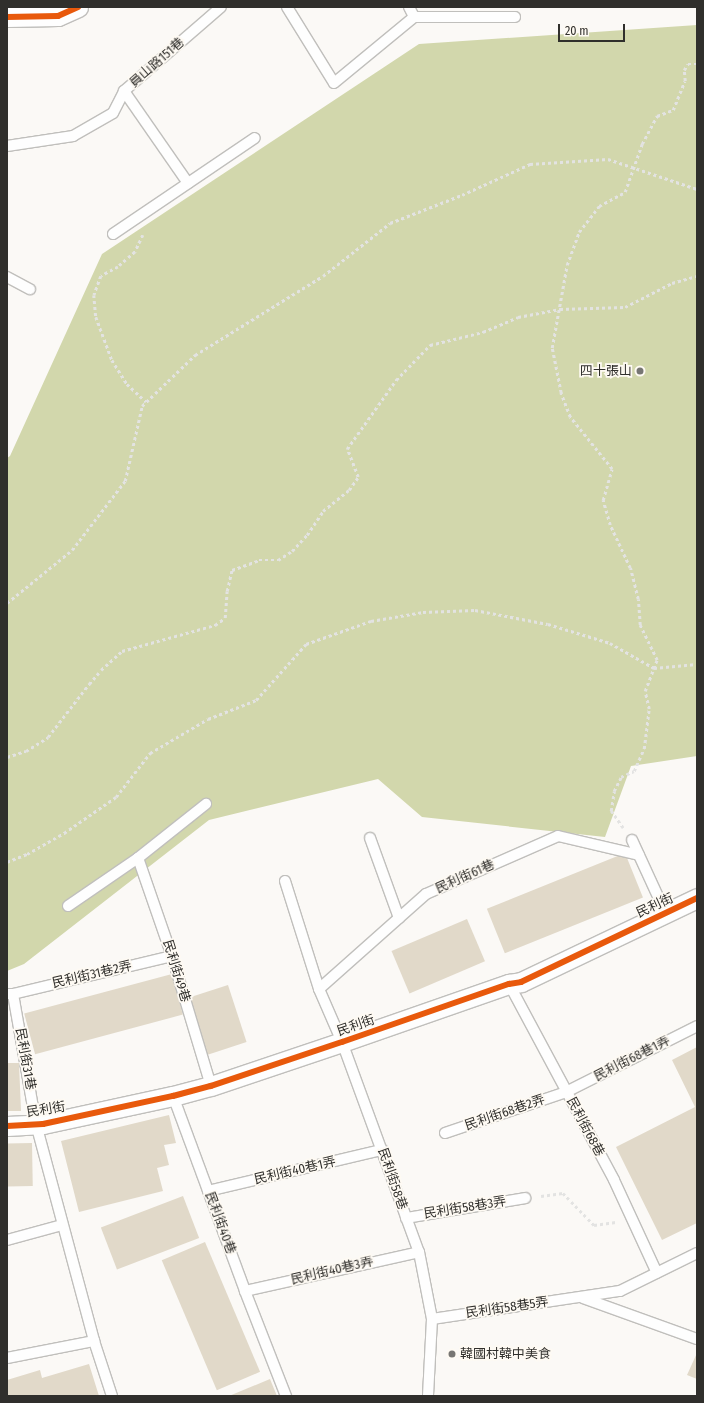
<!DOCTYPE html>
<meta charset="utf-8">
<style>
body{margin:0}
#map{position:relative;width:704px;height:1403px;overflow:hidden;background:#fbf9f6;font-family:"Fira Sans Condensed","Noto Sans TC",sans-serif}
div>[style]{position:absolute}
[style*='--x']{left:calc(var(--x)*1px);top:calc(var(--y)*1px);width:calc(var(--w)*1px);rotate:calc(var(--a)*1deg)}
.forest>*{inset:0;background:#d2d7ac}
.building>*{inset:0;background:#e1d9c9;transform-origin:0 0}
.path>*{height:2.5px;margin-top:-1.25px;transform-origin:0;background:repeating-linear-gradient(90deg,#e3e3e2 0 3px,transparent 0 6px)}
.roads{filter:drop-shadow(1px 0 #c0bfbc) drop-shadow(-1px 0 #c0bfbc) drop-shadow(0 1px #c0bfbc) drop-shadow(0 -1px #c0bfbc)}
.lane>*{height:10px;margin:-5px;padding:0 5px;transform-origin:5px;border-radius:5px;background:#fefefe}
.street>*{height:19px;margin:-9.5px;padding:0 9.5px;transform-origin:9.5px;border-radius:9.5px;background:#fefefe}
.cycleway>*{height:6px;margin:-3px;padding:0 3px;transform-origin:3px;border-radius:3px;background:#e8590c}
.dots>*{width:11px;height:11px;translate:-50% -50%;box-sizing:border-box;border:2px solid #fefaf3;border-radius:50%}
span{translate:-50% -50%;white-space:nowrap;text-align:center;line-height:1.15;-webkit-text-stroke:3.5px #fefaf3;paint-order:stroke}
.street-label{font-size:13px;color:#302f2c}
.poi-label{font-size:13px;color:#302f2c}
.right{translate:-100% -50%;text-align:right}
.left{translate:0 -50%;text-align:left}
.frame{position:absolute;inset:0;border:8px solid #302f2c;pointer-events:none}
.scale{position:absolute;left:558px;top:24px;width:67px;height:18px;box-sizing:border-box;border:2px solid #302f2c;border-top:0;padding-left:5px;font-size:12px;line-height:14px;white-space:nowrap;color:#302f2c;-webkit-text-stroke:3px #fefaf3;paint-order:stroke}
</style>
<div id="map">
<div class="forest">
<i style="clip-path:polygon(697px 25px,697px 756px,631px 766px,605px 837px,422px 817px,378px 779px,209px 820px,24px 964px,7px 971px,7px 458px,10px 456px,102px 254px,419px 44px)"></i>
</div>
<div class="building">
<i style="left:625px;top:853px;width:48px;height:149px;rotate:68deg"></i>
<i style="left:467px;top:919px;width:46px;height:82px;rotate:67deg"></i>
<i style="left:172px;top:974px;width:42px;height:153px;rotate:75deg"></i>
<i style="left:228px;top:985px;width:60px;height:44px;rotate:72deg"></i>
<i style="clip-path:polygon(697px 1047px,697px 1223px,662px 1240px,616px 1147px,695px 1107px,672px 1060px)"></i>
<i style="clip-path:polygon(7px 1063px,19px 1063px,21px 1111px,7px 1111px)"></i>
<i style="clip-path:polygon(169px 1115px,176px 1143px,164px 1145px,169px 1165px,157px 1168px,163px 1191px,79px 1212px,61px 1141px)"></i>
<i style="left:32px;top:1143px;width:43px;height:25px;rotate:89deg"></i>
<i style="left:183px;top:1196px;width:45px;height:88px;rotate:69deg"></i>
<i style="left:205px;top:1242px;width:141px;height:47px;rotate:67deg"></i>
<i style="clip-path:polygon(697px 1353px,697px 1379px,687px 1375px)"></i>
<i style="clip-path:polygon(89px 1364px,99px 1396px,7px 1396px,7px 1380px,40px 1370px,42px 1378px)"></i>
<i style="clip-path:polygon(270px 1379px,277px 1396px,229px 1396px)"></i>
</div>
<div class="path">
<i style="--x:143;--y:235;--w:19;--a:115"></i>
<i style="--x:135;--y:252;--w:23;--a:139"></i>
<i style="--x:118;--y:267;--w:19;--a:152"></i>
<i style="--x:101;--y:276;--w:20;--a:110"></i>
<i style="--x:94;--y:295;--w:22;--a:85"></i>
<i style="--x:96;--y:317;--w:46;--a:69.6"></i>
<i style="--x:112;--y:360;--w:28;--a:58"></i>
<i style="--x:127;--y:384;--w:26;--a:43"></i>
<i style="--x:7;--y:603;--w:84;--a:-39.2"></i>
<i style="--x:72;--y:550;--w:87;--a:-52.5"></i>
<i style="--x:125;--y:481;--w:77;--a:-77.2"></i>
<i style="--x:142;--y:406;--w:74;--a:-43.9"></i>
<i style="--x:195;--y:355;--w:150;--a:-31.7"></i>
<i style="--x:323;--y:276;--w:85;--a:-38.3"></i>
<i style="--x:390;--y:223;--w:77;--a:-21.3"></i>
<i style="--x:462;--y:195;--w:75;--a:-24.5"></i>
<i style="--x:530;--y:164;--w:78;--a:-3.7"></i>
<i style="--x:608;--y:159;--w:94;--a:18.6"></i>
<i style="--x:7;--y:757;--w:20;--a:-18"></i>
<i style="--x:26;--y:751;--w:26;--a:-32"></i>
<i style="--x:48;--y:737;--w:67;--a:-52.3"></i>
<i style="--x:89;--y:684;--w:18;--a:-49"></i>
<i style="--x:101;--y:670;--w:28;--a:-42"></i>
<i style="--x:122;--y:651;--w:97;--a:-15.6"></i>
<i style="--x:215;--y:625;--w:12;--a:-35"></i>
<i style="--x:225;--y:618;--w:27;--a:-86"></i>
<i style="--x:227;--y:591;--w:22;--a:-77"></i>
<i style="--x:232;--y:570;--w:29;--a:-20"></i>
<i style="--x:259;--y:560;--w:19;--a:0"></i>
<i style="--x:278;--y:560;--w:17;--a:-33"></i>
<i style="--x:292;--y:551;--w:22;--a:-47"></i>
<i style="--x:307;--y:535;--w:29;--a:-56"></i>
<i style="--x:323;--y:511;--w:33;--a:-39"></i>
<i style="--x:349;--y:490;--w:16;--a:-55"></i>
<i style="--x:358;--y:477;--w:30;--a:-111"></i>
<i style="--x:347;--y:449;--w:85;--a:-54.6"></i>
<i style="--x:396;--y:380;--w:49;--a:-45.8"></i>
<i style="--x:430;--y:345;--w:55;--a:-13.8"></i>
<i style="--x:483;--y:332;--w:38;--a:-23"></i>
<i style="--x:518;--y:317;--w:43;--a:-10.8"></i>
<i style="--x:560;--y:309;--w:65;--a:-1.8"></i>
<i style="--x:625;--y:307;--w:53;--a:-27.1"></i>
<i style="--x:672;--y:283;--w:26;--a:-16"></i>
<i style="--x:623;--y:828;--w:21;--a:-125"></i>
<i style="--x:611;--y:811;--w:20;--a:-81"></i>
<i style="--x:614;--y:791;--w:16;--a:-63"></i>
<i style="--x:621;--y:777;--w:14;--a:-25"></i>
<i style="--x:634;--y:771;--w:24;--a:-66"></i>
<i style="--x:644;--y:749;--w:40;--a:-82.9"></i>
<i style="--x:649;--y:709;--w:18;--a:-103"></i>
<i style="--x:645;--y:691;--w:33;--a:-69"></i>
<i style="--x:657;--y:660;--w:39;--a:-116"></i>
<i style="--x:640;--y:625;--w:26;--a:-94"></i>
<i style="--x:638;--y:599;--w:32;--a:-104"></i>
<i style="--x:630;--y:568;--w:47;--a:-114.9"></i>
<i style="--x:610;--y:525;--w:26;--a:-106"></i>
<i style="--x:603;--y:500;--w:32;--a:-74"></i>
<i style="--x:612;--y:469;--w:67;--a:-128.9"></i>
<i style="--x:570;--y:417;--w:26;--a:-111"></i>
<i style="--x:561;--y:393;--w:46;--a:-101.3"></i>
<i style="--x:552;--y:348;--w:84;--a:-79.8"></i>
<i style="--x:567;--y:265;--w:35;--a:-70"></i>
<i style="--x:579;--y:232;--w:33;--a:-52"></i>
<i style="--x:599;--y:206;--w:30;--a:-28"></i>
<i style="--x:625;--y:192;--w:51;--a:-70.5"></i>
<i style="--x:642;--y:144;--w:32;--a:-62"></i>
<i style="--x:657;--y:116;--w:17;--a:-21"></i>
<i style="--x:673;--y:110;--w:31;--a:-68"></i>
<i style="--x:685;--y:81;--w:11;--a:-95"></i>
<i style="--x:684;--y:70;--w:7;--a:-56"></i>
<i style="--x:688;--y:64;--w:9;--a:0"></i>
<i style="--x:7;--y:862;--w:22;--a:-22"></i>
<i style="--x:27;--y:854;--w:43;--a:-29.6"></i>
<i style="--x:64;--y:833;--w:63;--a:-34.7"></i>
<i style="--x:116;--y:797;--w:56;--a:-52.3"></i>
<i style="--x:150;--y:753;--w:67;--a:-30.4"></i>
<i style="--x:208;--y:719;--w:52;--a:-21.6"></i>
<i style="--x:256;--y:700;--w:75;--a:-48.2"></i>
<i style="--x:306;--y:644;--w:69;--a:-19.5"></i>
<i style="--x:371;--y:621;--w:53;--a:-9.8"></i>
<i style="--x:423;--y:612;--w:52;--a:-2.2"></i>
<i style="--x:475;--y:610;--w:74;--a:10.9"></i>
<i style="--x:548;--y:624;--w:65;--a:17"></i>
<i style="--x:610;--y:643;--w:51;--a:29.6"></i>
<i style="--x:654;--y:668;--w:43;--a:-5.3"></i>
<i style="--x:541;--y:1196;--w:22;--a:-8"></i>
<i style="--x:563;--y:1193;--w:45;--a:45.9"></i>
<i style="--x:594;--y:1225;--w:22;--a:-8"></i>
</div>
<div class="roads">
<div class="lane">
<i style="--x:287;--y:7;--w:89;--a:58.3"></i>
<i style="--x:334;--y:83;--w:104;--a:-39.5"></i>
<i style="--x:409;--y:7;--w:11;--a:63"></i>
<i style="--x:414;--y:17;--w:101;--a:0"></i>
<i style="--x:124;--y:91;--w:112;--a:55.2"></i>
<i style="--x:7;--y:146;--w:67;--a:-8.6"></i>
<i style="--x:73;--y:136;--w:46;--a:-29.9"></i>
<i style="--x:113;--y:113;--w:25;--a:-63"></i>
<i style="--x:124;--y:91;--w:128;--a:-40.9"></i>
<i style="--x:113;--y:234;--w:171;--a:-34.1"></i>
<i style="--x:7;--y:277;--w:26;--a:28"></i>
<i style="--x:370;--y:838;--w:85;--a:70.1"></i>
<i style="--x:632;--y:840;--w:81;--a:65.3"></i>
<i style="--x:138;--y:858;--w:104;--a:70.9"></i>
<i style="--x:172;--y:956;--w:136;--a:73.3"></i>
<i style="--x:285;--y:881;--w:113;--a:72.5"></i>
<i style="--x:319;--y:989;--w:58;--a:66.5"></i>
<i style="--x:342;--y:1042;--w:224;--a:69.9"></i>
<i style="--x:419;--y:1252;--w:68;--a:79"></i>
<i style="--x:432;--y:1319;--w:77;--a:93"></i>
<i style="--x:68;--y:906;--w:85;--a:-34.4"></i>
<i style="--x:138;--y:858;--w:87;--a:-38.5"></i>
<i style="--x:509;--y:984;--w:222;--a:61.8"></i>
<i style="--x:614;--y:1180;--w:102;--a:65.2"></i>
<i style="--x:319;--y:989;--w:143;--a:-41.6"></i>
<i style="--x:426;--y:894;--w:144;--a:-23.7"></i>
<i style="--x:558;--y:836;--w:83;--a:13.2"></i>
<i style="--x:7;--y:994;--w:6;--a:0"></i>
<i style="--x:13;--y:994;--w:163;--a:-13.4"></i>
<i style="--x:13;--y:994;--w:132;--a:80"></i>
<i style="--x:36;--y:1124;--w:225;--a:75"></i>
<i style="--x:94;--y:1341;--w:58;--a:71.9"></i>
<i style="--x:173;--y:1096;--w:208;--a:69.7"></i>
<i style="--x:245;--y:1291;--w:113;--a:68.7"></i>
<i style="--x:445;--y:1133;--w:128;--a:-18.7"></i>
<i style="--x:566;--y:1092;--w:147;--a:-26.7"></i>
<i style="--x:208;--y:1191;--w:179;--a:-13.3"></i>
<i style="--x:406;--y:1218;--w:121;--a:-9.5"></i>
<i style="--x:7;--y:1240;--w:57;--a:-15.3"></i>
<i style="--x:245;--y:1291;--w:178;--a:-12.6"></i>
<i style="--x:583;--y:1298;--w:121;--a:19.8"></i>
<i style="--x:432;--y:1319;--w:190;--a:-8.5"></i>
<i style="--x:620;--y:1291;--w:86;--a:-26.3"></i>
<i style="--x:7;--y:1358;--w:89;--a:-11.1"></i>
</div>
<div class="street">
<i style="--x:7;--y:17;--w:51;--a:-1.1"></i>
<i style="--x:58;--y:16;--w:22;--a:-24"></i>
<i style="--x:7;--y:1126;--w:36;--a:-3"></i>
<i style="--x:43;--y:1124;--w:133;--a:-12.2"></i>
<i style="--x:173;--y:1096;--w:39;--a:-15"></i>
<i style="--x:211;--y:1086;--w:138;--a:-18.6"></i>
<i style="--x:342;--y:1042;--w:177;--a:-19.2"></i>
<i style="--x:509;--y:984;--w:12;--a:-9"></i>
<i style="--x:521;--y:982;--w:195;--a:-25.5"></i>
</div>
</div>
<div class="cycleway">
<i style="--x:7;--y:17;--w:51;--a:-1.1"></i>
<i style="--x:58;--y:16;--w:22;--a:-24"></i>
<i style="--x:7;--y:1126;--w:36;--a:-3"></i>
<i style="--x:43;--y:1124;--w:133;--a:-12.2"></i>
<i style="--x:173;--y:1096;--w:39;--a:-15"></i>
<i style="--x:211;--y:1086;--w:138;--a:-18.6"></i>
<i style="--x:342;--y:1042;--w:177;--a:-19.2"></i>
<i style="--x:509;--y:984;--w:12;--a:-9"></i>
<i style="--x:521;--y:982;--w:195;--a:-25.5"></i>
</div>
<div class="dots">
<i style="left:640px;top:371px;background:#777673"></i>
<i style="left:452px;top:1354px;background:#777673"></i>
</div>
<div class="street-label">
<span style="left:157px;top:63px;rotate:-41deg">員山路151巷</span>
<span style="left:465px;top:877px;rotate:-24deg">民利街61巷</span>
<span style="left:655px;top:906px;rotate:-25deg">民利街</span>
<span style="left:176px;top:971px;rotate:73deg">民利街49巷</span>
<span style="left:92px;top:975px;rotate:-13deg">民利街31巷2弄</span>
<span style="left:356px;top:1026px;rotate:-19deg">民利街</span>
<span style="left:25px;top:1059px;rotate:80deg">民利街31巷</span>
<span style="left:632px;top:1059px;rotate:-27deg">民利街68巷1弄</span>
<span style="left:46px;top:1110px;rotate:-9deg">民利街</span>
<span style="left:505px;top:1113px;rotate:-19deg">民利街68巷2弄</span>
<span style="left:585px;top:1127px;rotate:62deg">民利街68巷</span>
<span style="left:295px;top:1171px;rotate:-13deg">民利街40巷1弄</span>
<span style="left:392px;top:1179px;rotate:71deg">民利街58巷</span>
<span style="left:465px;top:1208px;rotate:-9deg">民利街58巷3弄</span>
<span style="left:220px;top:1223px;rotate:70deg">民利街40巷</span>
<span style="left:332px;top:1271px;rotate:-13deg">民利街40巷3弄</span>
<span style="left:507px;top:1308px;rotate:-8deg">民利街58巷5弄</span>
</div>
<div class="poi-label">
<span class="right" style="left:632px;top:371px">四十張山</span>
<span class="left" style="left:460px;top:1354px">韓國村韓中美食</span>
</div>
<div class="frame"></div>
<div class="scale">20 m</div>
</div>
